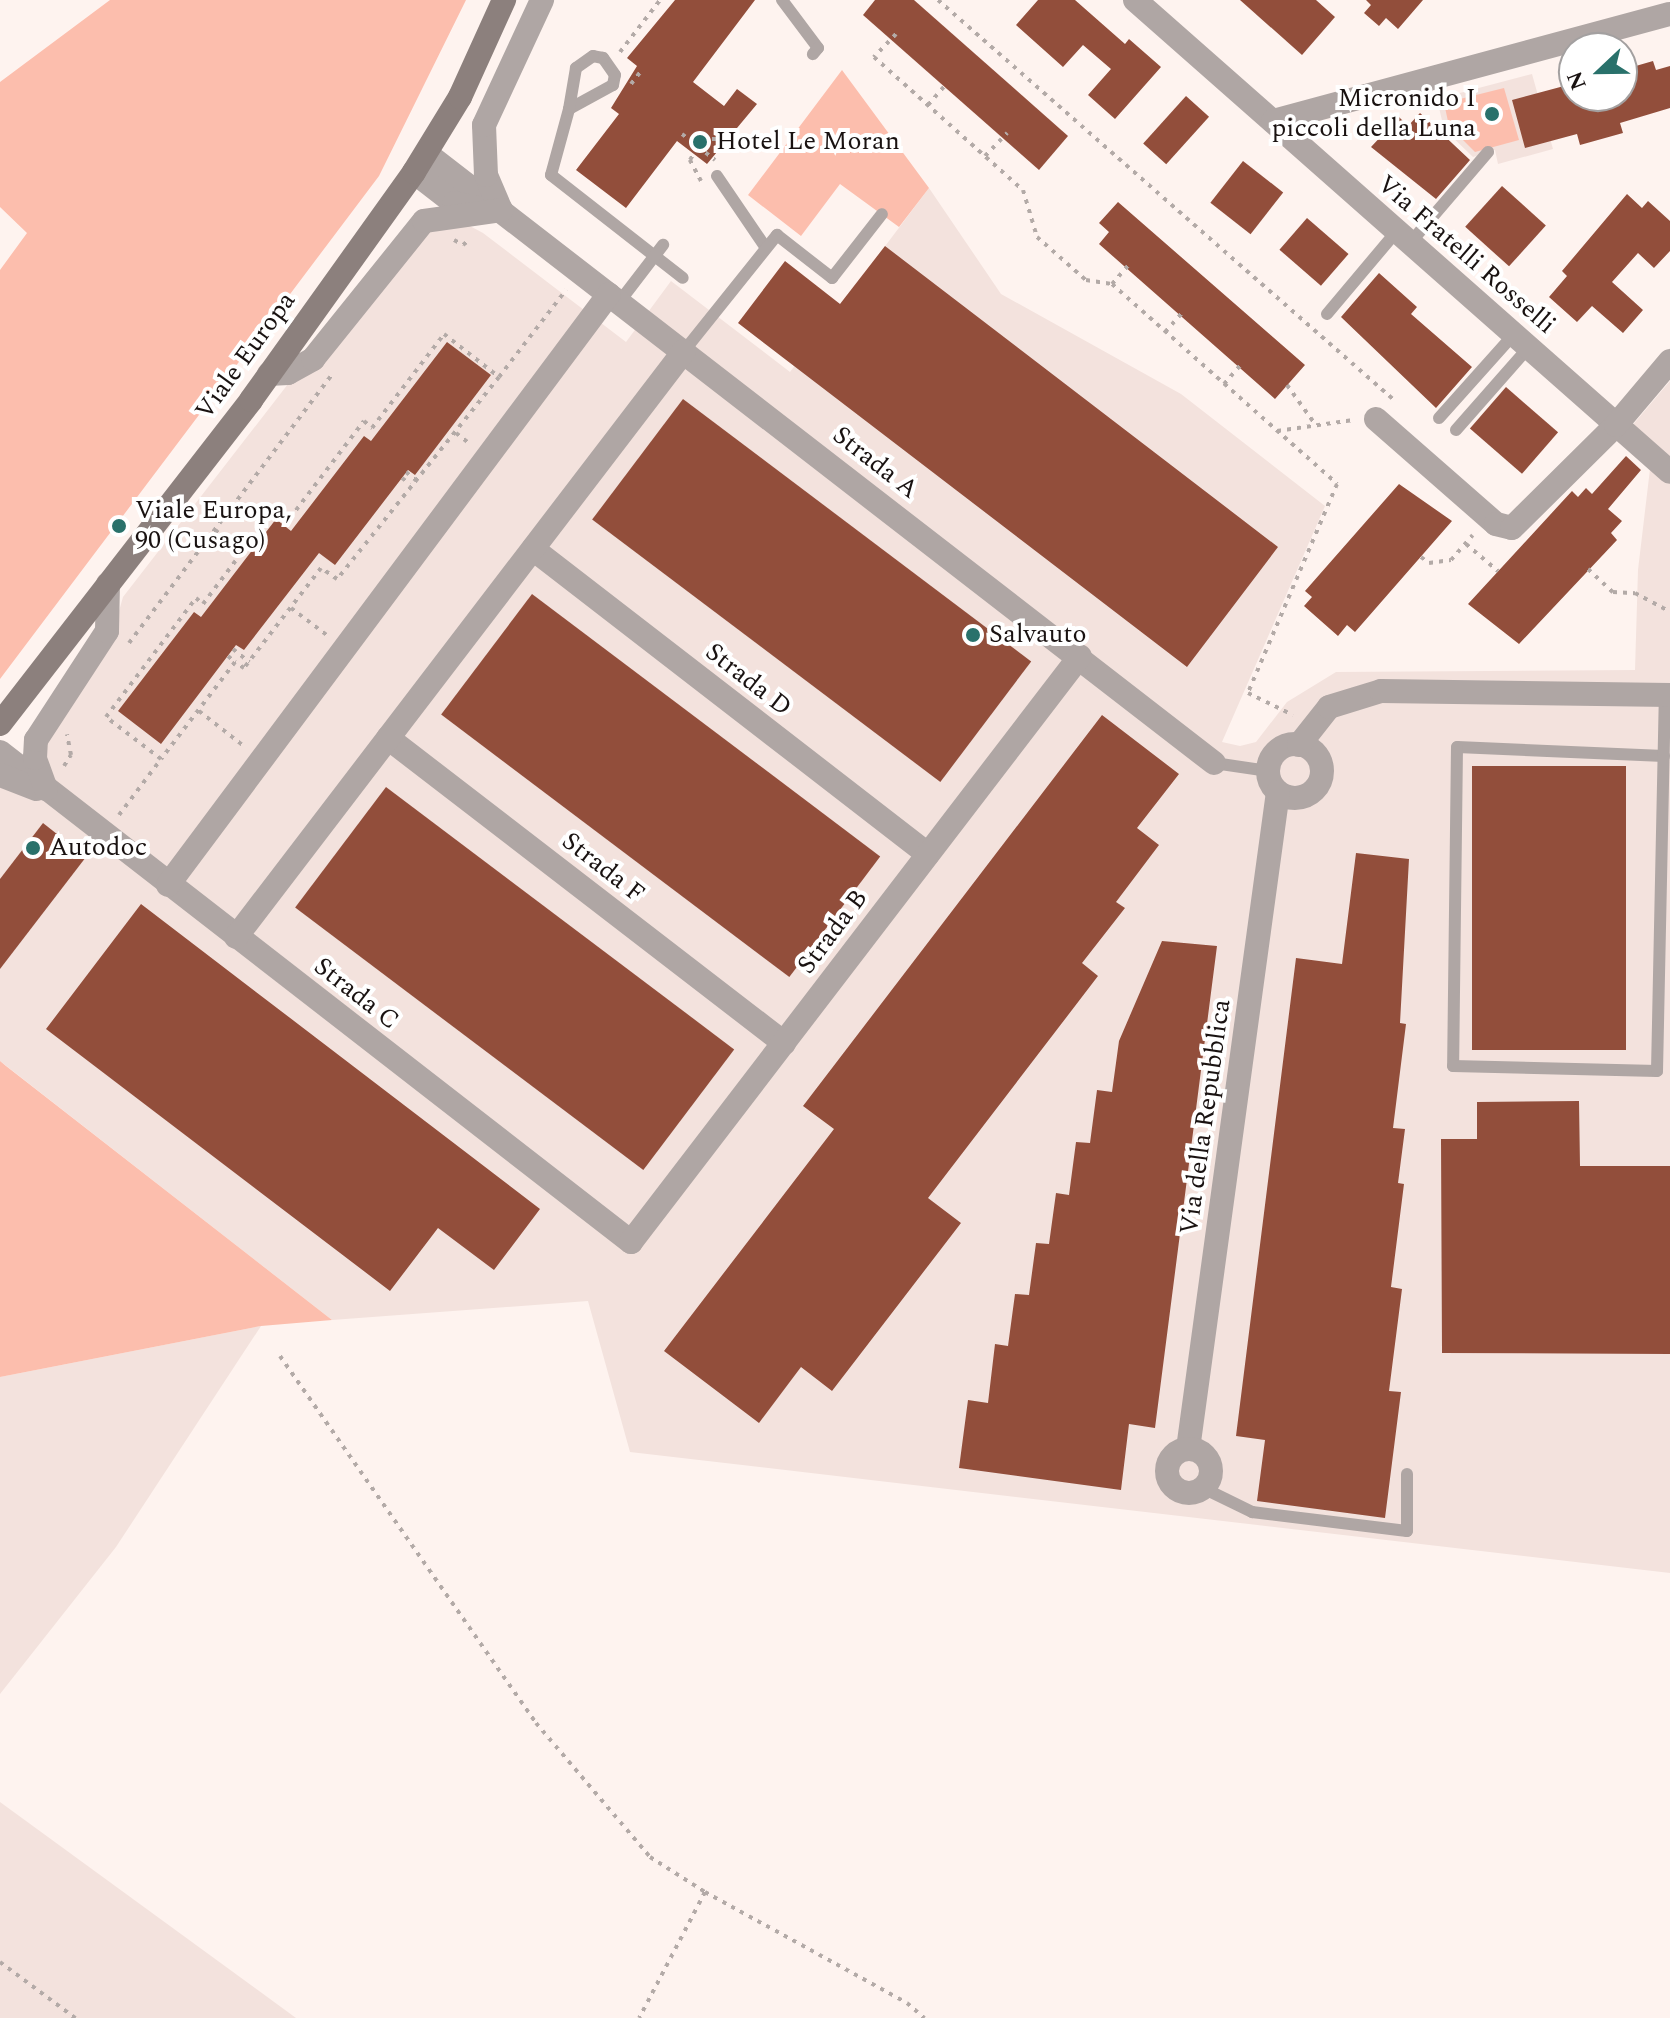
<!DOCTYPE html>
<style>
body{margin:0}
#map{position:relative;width:1670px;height:2018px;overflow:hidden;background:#fef3ef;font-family:Spectral,serif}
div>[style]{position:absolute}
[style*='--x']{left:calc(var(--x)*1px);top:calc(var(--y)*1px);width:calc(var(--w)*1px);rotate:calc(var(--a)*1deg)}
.built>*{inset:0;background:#f3e2dd}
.green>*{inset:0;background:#fcbead}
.building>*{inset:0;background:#924e3b;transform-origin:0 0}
.path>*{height:4px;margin-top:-2px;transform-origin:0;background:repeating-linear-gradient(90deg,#b3aaa7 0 4px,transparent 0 10px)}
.service>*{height:12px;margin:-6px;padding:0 6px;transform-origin:6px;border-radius:6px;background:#afa6a4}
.minor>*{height:24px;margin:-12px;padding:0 12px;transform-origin:12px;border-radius:12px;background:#afa6a4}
.minor>.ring{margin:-12px;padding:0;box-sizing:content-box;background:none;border:24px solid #afa6a4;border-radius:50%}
.secondary>*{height:24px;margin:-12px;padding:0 12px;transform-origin:12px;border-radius:12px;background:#8c807d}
.dots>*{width:22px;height:22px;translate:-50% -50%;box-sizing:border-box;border:4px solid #fff;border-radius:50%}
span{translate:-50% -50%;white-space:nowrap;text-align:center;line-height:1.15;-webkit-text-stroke:8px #fff;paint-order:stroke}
.poi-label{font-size:26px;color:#191211}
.right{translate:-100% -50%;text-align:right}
.left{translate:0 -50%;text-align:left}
.street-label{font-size:26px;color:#191211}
.north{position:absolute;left:1558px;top:32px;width:80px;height:80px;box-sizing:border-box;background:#fff;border:2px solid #a3a0a0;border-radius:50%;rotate:248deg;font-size:22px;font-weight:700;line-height:32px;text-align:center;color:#191211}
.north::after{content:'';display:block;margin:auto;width:28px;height:36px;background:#29716b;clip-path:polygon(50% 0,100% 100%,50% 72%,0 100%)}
</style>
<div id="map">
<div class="built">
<i style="clip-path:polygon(1532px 74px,1553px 149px,1498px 164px,1495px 150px,1473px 157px,1444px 129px,1437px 99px)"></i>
<i style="clip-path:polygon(929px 188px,1001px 294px,1181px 394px,1325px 506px,1222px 742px,1240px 746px,1256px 742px,1287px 702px,1336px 672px,1635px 670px,1638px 570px,1650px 469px,1619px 441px,1670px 381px,1670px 1573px,630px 1452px,588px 1301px,332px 1320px,0 1061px,0 785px,113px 632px,123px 597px,288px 384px,421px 234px,468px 225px,483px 233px,626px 342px,671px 281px,790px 372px)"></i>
<i style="clip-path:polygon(261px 1326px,116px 1547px,0 1694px,0 1377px)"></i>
<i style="clip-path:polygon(0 1802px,296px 2018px,0 2018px)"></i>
</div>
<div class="green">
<i style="clip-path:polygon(110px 0,466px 0,379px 176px,0 679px,0 270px,27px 233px,0 207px,0 82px)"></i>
<i style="clip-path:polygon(842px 70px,929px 188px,899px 227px,840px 184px,801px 236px,748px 195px)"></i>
<i style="clip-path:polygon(1504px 88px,1519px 140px,1475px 152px,1449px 126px,1444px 103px)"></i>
<i style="clip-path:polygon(0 1061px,6px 1066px,332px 1320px,261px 1326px,0 1377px)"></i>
</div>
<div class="building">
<i style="clip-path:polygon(675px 0,755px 0,693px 82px,724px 106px,737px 89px,757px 104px,707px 164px,677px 141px,626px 208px,576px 170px,619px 114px,611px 108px,637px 66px,627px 58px)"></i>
<i style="clip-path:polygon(875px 0,914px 0,1068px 136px,1039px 170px,863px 15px)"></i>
<i style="clip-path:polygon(1038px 0,1075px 0,1125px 44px,1129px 39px,1161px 67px,1115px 119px,1088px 95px,1111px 69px,1083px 45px,1063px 67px,1016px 25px)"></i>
<i style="clip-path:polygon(1240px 0,1316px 0,1335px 17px,1302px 55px)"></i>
<i style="clip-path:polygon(1366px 0,1423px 0,1398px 29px,1386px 18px,1379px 26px,1364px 13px,1371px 5px)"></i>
<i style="clip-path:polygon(1653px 61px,1656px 70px,1670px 66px,1670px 108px,1620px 123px,1623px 133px,1580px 145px,1577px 134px,1525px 148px,1512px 100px,1564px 86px,1566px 93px,1574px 90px,1574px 96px,1622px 96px,1622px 70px)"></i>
<i style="left:1186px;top:96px;width:31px;height:64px;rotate:42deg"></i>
<i style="clip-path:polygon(1420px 113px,1470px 160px,1436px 199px,1371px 147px,1399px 117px,1408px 126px)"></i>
<i style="left:1243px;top:161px;width:51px;height:53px;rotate:38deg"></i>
<i style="left:1502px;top:186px;width:59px;height:55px;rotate:42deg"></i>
<i style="clip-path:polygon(1627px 194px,1642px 208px,1648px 201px,1670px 221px,1670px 251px,1654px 268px,1638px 253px,1612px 282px,1643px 310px,1623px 333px,1592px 306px,1577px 322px,1549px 297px,1567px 276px,1562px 271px)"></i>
<i style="clip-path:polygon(1118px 202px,1305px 365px,1275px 399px,1099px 244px,1109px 232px,1099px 223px)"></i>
<i style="left:1307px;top:218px;width:55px;height:42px;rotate:41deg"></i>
<i style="clip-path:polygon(885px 246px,1278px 547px,1187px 667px,738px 323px,785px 261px,840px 304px)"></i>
<i style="clip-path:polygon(1379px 273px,1417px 307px,1411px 314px,1472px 367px,1436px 408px,1341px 317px)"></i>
<i style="clip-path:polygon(447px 342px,491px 375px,415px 475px,408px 470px,335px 565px,319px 553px,244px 650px,236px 645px,161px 744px,118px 711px,194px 612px,201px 617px,276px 519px,291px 531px,364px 436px,371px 441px)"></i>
<i style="left:1506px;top:387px;width:69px;height:55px;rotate:41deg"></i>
<i style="left:683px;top:399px;width:436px;height:151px;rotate:37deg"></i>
<i style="clip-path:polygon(1626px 456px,1641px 470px,1608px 509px,1622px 521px,1611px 533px,1617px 540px,1519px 644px,1468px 604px,1572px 491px,1578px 497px,1586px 488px,1592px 494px)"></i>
<i style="clip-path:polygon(1399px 484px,1452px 521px,1355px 632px,1347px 625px,1338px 636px,1304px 606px,1312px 597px,1305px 591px)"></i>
<i style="left:532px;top:594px;width:436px;height:151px;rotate:37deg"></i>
<i style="clip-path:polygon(1102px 715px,1179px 774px,1137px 828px,1159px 845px,1116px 902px,1125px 908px,1082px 963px,1098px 976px,928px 1198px,961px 1223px,832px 1391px,801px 1367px,759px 1423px,664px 1351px,834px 1129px,803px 1106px)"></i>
<i style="left:1472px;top:766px;width:154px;height:284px"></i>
<i style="left:386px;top:787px;width:436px;height:151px;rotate:37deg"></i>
<i style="clip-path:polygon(43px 823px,86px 857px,0 969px,0 879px)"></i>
<i style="clip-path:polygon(1356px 853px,1409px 859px,1400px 1023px,1406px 1024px,1393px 1128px,1405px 1129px,1398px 1183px,1404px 1184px,1391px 1287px,1402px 1289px,1389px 1391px,1401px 1392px,1385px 1518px,1257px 1501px,1265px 1440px,1236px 1436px,1296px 958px,1342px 964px)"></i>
<i style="clip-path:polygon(141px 904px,540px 1209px,494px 1270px,438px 1228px,390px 1291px,46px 1029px)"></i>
<i style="clip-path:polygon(1162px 941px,1217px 946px,1155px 1428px,1129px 1424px,1121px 1490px,959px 1468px,968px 1400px,988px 1403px,995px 1344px,1008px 1346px,1015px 1294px,1029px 1295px,1036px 1243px,1049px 1244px,1056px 1193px,1069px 1195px,1076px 1142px,1090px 1143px,1097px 1090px,1112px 1092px,1119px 1041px)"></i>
<i style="clip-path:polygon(1579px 1101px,1580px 1166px,1670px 1166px,1670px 1354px,1442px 1353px,1441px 1139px,1477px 1139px,1477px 1102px)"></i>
</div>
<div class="path">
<i style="--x:938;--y:0;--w:607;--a:41.26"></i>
<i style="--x:896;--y:34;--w:32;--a:134"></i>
<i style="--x:874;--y:57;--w:200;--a:41.8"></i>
<i style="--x:1023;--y:190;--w:49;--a:73.4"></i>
<i style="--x:1037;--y:237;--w:65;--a:41.3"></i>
<i style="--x:1086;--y:280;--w:26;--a:9"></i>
<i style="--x:1112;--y:284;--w:301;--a:41.6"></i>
<i style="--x:1337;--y:484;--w:227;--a:113.1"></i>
<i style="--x:1248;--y:693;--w:50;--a:26.1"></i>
<i style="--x:620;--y:52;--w:66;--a:-52.4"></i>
<i style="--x:631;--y:84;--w:18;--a:-52"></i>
<i style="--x:928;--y:105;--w:30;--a:-49"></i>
<i style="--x:682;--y:134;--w:42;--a:38.2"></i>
<i style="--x:985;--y:156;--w:32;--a:-46"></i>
<i style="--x:701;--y:181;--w:24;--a:-118"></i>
<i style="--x:690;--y:160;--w:24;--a:-60"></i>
<i style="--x:702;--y:139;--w:19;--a:0"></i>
<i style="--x:721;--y:139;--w:20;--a:30"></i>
<i style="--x:454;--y:240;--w:10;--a:29"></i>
<i style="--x:463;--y:245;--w:8;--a:-40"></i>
<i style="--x:1112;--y:284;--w:29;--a:-49"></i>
<i style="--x:1165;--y:332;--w:28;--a:-48"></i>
<i style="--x:444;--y:334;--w:70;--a:38"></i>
<i style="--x:499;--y:377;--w:259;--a:128.7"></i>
<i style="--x:337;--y:579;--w:19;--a:-145"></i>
<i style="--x:321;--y:568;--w:126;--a:127.6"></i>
<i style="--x:244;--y:668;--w:11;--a:-146"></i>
<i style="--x:235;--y:662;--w:122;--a:127.3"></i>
<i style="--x:161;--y:759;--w:69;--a:-142.6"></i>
<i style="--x:106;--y:717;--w:149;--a:-52.9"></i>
<i style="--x:196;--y:598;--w:9;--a:41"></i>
<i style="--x:203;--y:604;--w:121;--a:-53"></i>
<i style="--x:276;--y:507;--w:18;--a:38"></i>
<i style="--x:290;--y:518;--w:122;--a:-52.7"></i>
<i style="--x:364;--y:421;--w:11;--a:41"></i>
<i style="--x:372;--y:428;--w:118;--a:-52.5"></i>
<i style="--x:499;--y:377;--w:110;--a:-52.4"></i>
<i style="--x:1224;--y:384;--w:29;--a:-49"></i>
<i style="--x:1287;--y:385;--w:48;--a:54.3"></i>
<i style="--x:1277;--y:431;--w:77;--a:-8.2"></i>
<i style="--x:456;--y:433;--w:18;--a:38"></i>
<i style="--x:406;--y:472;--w:16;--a:40"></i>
<i style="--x:402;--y:478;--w:10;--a:37"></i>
<i style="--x:215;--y:530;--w:35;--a:37"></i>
<i style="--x:1466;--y:544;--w:42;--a:40.2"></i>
<i style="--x:1421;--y:557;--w:10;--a:37"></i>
<i style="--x:1429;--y:563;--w:22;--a:-8"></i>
<i style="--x:1451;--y:560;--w:33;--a:-49"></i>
<i style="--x:1588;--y:569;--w:34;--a:43"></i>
<i style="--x:1613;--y:592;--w:22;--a:3"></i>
<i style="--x:1635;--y:593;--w:36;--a:28"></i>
<i style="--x:291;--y:608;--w:46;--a:37.1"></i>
<i style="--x:129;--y:643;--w:336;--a:-52.9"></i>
<i style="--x:233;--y:649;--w:21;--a:39"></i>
<i style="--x:228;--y:656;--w:9;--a:41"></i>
<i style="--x:199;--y:711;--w:58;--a:38"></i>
<i style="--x:64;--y:766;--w:13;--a:-58"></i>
<i style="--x:71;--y:755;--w:21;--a:-101"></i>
<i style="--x:119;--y:815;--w:70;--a:-53.1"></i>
<i style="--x:280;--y:1356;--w:447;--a:55.1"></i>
<i style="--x:536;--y:1723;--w:176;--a:49.6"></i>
<i style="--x:650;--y:1857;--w:65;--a:32.5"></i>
<i style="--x:705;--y:1892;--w:142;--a:117.6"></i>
<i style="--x:705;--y:1892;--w:230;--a:28.8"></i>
<i style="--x:907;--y:2003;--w:23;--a:41"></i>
<i style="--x:0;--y:1962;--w:94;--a:36.7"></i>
</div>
<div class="service">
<i style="--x:782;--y:0;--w:60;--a:53.1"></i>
<i style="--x:818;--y:48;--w:8;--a:130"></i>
<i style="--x:551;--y:175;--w:68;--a:-74.7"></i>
<i style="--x:569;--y:109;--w:50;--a:-28.6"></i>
<i style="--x:613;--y:85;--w:10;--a:-79"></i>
<i style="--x:615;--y:75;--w:21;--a:-125"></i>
<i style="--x:603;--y:58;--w:10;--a:-169"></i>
<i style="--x:593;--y:56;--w:21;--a:145"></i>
<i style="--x:576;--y:68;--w:42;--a:99.7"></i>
<i style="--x:551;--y:175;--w:167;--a:38"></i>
<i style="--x:717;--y:176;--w:87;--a:55.8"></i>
<i style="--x:1410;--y:243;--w:120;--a:-49.4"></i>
<i style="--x:620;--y:301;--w:71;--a:-52.5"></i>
<i style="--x:1327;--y:314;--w:109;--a:-49.9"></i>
<i style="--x:684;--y:351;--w:149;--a:-51.3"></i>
<i style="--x:777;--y:235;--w:70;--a:38"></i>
<i style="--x:832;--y:278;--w:81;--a:-52"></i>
<i style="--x:1439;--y:418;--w:113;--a:-48.2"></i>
<i style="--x:1456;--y:430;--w:111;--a:-48.7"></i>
<i style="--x:1664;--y:756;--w:207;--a:-177.5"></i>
<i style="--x:1457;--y:747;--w:319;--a:90.7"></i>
<i style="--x:1453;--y:1066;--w:204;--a:1.4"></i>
<i style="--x:1657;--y:1071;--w:376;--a:-88.8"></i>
<i style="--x:1214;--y:763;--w:55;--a:8.4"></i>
<i style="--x:1203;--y:1488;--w:55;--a:26.1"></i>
<i style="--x:1252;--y:1512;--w:156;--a:7"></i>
<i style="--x:1407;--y:1531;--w:57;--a:-90"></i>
</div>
<div class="minor">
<i style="--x:1135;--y:0;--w:713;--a:41.42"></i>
<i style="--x:1273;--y:121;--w:411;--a:-15.1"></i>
<i style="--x:427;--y:154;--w:995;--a:37.73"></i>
<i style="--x:414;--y:172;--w:51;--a:37.8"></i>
<i style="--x:454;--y:203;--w:25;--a:12"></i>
<i style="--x:500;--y:208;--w:36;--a:-113"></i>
<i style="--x:486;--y:175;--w:50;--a:-92.3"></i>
<i style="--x:484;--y:125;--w:138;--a:-65.1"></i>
<i style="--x:269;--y:374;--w:19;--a:-3"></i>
<i style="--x:288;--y:373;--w:29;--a:-29"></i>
<i style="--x:313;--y:359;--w:177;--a:-51.2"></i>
<i style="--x:424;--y:221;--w:78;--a:-8.1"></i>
<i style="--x:1376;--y:419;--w:159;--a:41.2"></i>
<i style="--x:1496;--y:524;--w:16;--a:14"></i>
<i style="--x:1512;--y:528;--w:146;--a:-44.7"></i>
<i style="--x:1616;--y:425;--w:84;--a:-49.8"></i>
<i style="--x:533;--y:549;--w:499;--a:37.7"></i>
<i style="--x:388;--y:738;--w:500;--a:37.6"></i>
<i class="ring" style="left:1268px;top:744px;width:30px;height:30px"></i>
<i style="--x:1299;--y:745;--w:48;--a:-51.7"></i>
<i style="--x:1329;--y:707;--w:54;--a:-17.1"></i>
<i style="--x:1381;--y:691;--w:289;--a:0.8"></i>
<i style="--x:0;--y:752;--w:799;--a:37.83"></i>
<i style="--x:631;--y:1242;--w:738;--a:-52.54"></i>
<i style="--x:0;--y:775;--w:39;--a:21"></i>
<i style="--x:46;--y:789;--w:33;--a:-110"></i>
<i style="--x:35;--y:758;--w:18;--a:-87"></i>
<i style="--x:36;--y:740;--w:130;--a:-56.9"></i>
<i style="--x:107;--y:631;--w:47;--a:-88.8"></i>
<i style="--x:168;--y:885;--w:737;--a:-53.27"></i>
<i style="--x:236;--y:937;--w:738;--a:-52.6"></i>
<i style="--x:1188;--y:1449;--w:663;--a:-82.2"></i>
<i class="ring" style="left:1167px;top:1449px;width:20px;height:20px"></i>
</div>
<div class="secondary">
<i style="--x:0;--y:724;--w:410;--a:-52.2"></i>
<i style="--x:251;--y:400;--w:280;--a:-54.4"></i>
<i style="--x:414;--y:172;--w:88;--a:-58.5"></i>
<i style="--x:460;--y:97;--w:107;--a:-65.6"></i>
</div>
<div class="dots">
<i style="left:1492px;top:114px;background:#29716b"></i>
<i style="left:700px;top:142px;background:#29716b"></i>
<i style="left:119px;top:526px;background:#29716b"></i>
<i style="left:973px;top:635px;background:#29716b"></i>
<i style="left:33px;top:848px;background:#29716b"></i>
</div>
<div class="poi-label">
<span class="right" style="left:1476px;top:114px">Micronido I<br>piccoli della Luna</span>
<span class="left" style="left:716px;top:142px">Hotel Le Moran</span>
<span class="left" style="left:135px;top:526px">Viale Europa,<br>90 (Cusago)</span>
<span class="left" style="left:989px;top:635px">Salvauto</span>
<span class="left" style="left:49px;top:848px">Autodoc</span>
</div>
<div class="street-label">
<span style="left:1466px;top:255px;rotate:41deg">Via Fratelli Rosselli</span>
<span style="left:246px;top:356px;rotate:-54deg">Viale Europa</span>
<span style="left:875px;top:463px;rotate:38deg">Strada A</span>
<span style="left:748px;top:680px;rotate:38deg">Strada D</span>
<span style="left:603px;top:868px;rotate:38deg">Strada F</span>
<span style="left:833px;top:932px;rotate:-53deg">Strada B</span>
<span style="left:356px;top:994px;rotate:38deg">Strada C</span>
<span style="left:1206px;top:1117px;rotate:-82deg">Via della Repubblica</span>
</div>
<div class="north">N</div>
</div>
